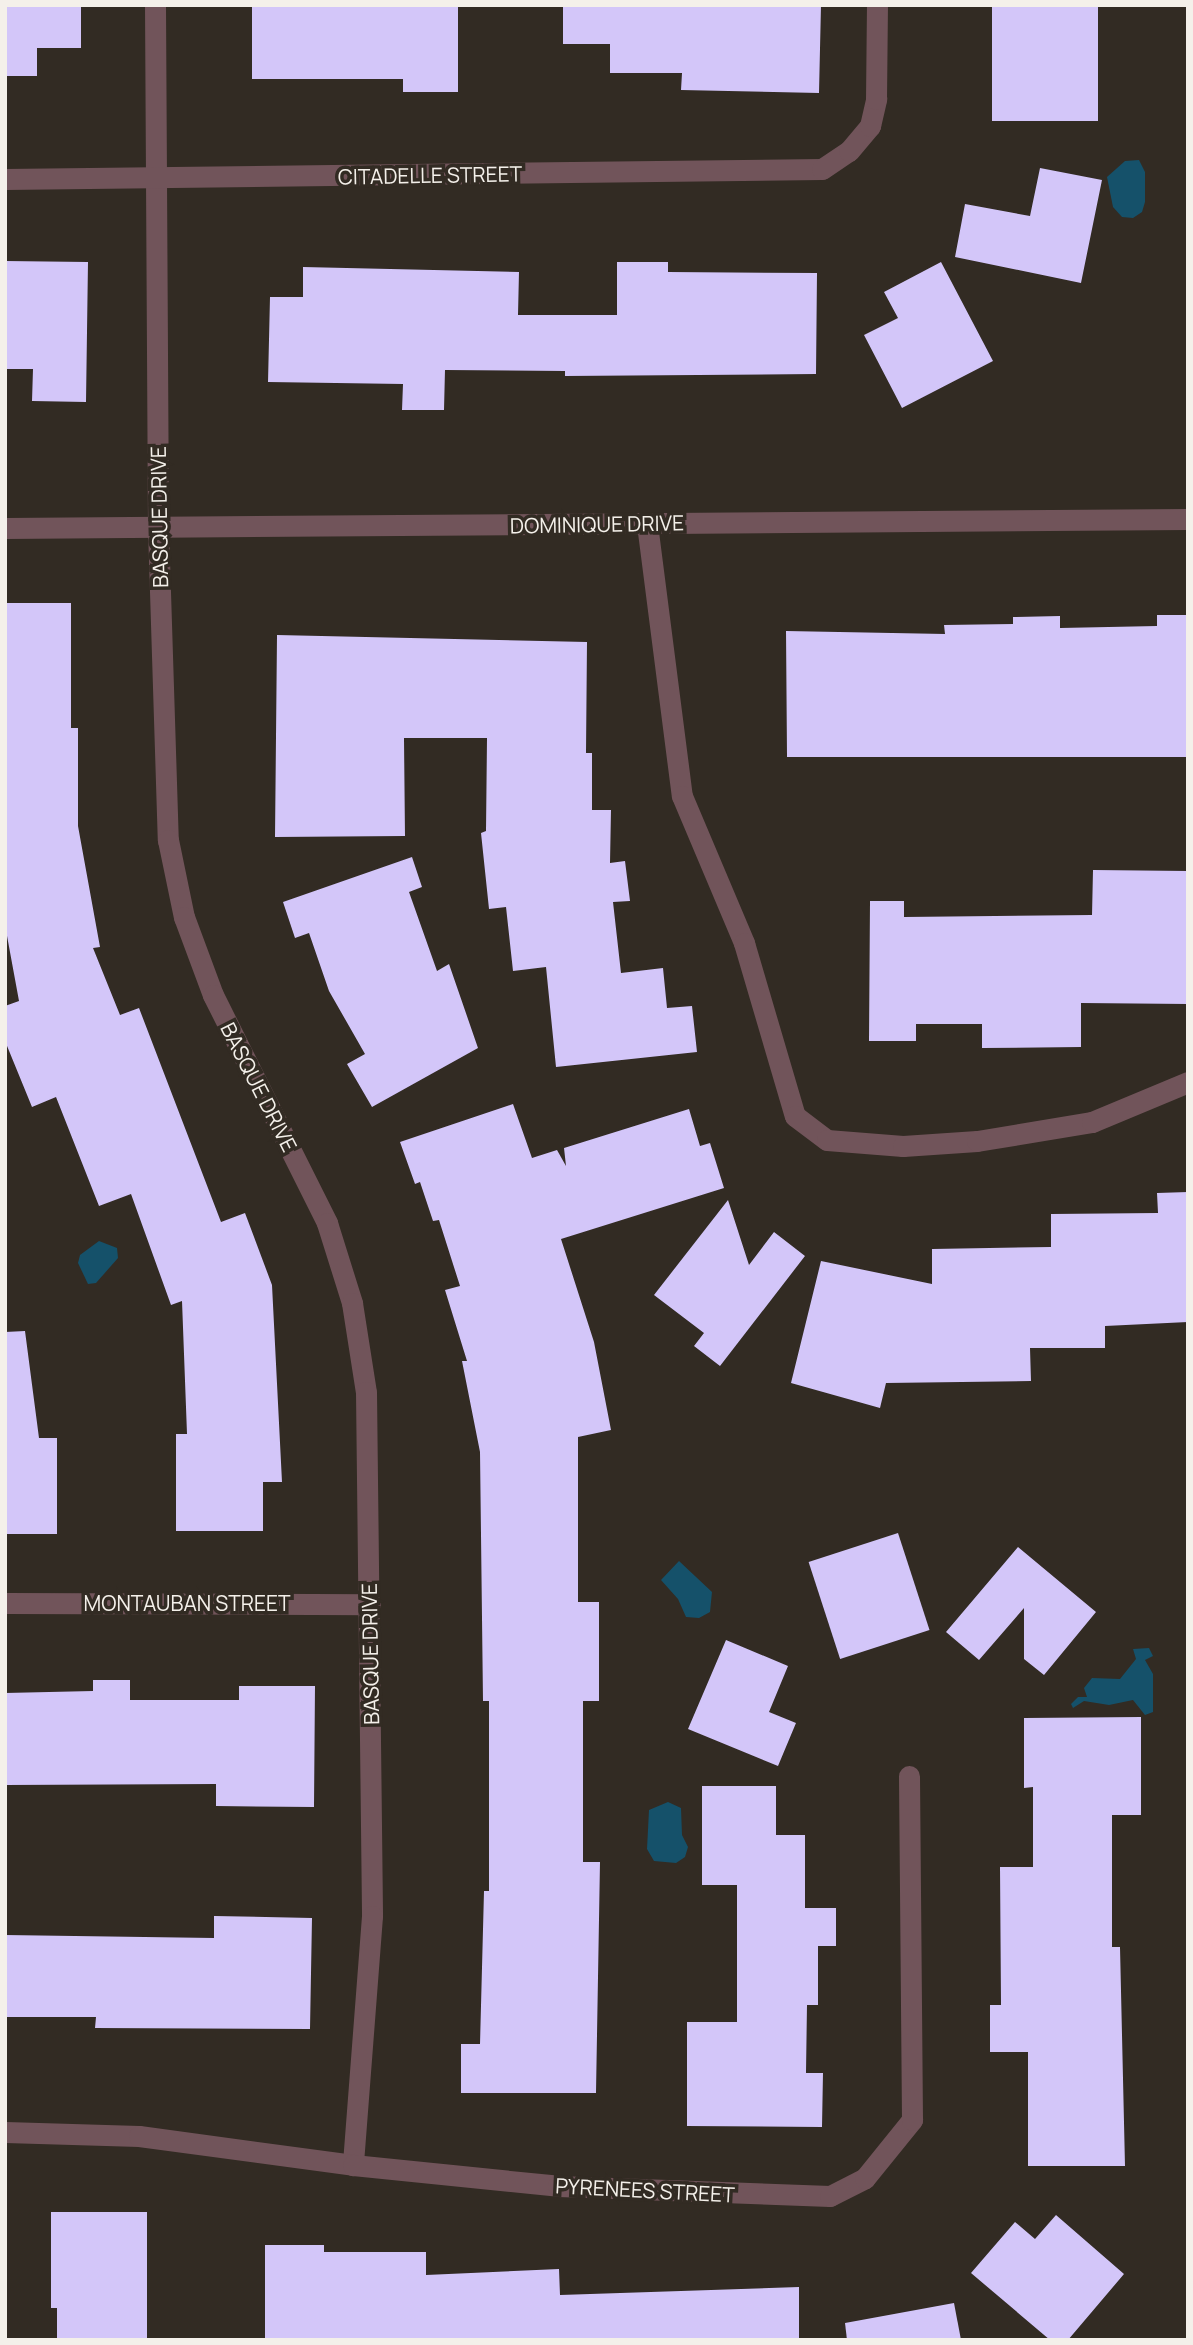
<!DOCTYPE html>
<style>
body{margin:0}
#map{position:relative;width:1193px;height:2345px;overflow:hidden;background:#322b23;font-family:Manrope,sans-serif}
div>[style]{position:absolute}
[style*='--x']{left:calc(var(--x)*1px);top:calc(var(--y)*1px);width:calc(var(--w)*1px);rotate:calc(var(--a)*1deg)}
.water>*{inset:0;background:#15516a}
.building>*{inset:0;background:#d3c6f9;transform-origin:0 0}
.minor>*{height:21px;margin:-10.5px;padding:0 10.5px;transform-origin:10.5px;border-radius:10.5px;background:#71545a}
span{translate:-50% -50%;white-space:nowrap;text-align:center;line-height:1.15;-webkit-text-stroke:7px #322b23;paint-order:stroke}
.street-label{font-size:21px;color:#f4f0ea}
.frame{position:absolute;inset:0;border:7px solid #f4f0ea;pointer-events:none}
</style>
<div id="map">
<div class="water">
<i style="clip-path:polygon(1139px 160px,1145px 172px,1145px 202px,1142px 212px,1133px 218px,1122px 217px,1113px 207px,1107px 177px,1125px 161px)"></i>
<i style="clip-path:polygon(99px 1241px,117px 1248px,118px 1258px,96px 1283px,88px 1284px,78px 1263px,80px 1255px)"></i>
<i style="clip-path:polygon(679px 1561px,712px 1592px,710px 1612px,699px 1618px,686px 1617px,678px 1599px,661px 1580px)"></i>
<i style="clip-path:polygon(1149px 1648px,1153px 1656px,1145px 1660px,1153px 1674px,1153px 1712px,1145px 1715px,1133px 1700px,1109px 1705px,1084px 1701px,1073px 1708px,1071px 1704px,1078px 1697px,1087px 1697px,1084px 1688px,1092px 1678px,1120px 1679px,1136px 1659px,1133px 1649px)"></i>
<i style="clip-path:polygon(668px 1802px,681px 1808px,682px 1835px,688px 1847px,685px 1857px,676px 1863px,654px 1861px,647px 1849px,649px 1810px)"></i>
</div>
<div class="building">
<i style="clip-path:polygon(5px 5px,81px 5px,81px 48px,37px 48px,37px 76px,5px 76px)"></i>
<i style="clip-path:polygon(252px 5px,458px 5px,458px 92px,403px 92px,403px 79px,252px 79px)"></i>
<i style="clip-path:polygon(563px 5px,821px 5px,819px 93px,681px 90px,682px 73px,610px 73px,610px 44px,563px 44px)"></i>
<i style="left:992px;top:5px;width:106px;height:116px"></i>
<i style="clip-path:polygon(1040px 168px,1102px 180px,1081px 283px,955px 257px,965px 204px,1030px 216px)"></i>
<i style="clip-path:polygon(5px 261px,88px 262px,86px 402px,32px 401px,33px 369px,5px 369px)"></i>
<i style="clip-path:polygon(617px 262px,668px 262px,668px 272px,817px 273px,816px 374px,565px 376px,565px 371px,445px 370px,444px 410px,402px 410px,403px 384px,268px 382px,270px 297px,303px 297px,303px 267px,519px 272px,518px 315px,617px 315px)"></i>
<i style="clip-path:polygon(941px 262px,993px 361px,902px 408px,864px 335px,898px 318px,884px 292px)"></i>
<i style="clip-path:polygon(5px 603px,71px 603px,71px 728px,78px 728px,78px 826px,100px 947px,93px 948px,120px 1015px,139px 1008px,221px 1222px,245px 1213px,272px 1285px,282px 1482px,263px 1482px,263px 1531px,176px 1531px,176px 1434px,187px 1434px,182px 1301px,171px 1305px,131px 1194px,99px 1206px,56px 1097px,32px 1107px,5px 1041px,5px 1006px,19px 1001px,5px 925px)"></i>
<i style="clip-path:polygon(1157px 615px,1188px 615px,1188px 757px,787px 757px,786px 631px,945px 634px,944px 625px,1013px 624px,1013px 617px,1060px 616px,1060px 628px,1157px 626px)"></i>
<i style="clip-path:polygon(277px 635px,587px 642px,586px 753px,592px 753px,592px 810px,611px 810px,610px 863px,625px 861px,630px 901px,613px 902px,621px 973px,663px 968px,667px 1008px,692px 1006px,697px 1052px,556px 1067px,546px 967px,513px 971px,506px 907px,489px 909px,481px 833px,486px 831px,487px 738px,404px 738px,405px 836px,275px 837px)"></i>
<i style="clip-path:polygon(412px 857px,422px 887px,409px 892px,437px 971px,449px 964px,478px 1048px,372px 1107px,347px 1064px,365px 1054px,329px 991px,309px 933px,295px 938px,283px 902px)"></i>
<i style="clip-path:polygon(1093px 870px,1188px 871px,1188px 1004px,1081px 1003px,1081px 1047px,982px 1048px,982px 1024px,916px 1024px,916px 1041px,869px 1041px,870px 901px,904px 901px,904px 917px,1092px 915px)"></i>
<i style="clip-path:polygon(513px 1104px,532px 1158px,557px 1150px,566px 1166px,564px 1148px,689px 1109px,700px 1146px,710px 1143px,724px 1188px,561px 1239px,594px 1342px,611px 1430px,578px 1437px,578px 1602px,599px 1602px,599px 1701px,583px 1701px,583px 1862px,600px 1862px,596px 2093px,461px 2093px,461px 2044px,480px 2044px,484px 1891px,489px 1891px,489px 1701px,483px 1701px,480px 1452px,462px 1361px,467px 1361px,445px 1290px,460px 1286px,439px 1220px,433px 1221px,420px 1182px,415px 1184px,400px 1142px)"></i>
<i style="clip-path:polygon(1188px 1192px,1188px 1322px,1105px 1326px,1105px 1348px,1030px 1348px,1031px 1381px,886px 1383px,880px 1408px,791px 1383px,821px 1261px,932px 1284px,932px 1249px,1051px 1247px,1051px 1214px,1158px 1213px,1157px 1193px)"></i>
<i style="clip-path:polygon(728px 1200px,749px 1265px,774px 1232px,805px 1256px,720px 1366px,694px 1346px,704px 1333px,654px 1295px)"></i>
<i style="clip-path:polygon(25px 1331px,39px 1438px,57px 1438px,57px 1534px,5px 1534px,5px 1332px)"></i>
<i style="left:898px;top:1533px;width:102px;height:94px;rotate:72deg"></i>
<i style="clip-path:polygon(1018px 1547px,1096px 1612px,1044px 1675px,1024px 1659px,1024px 1608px,979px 1660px,946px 1632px)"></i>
<i style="clip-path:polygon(726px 1640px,788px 1666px,769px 1712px,796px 1723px,778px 1766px,688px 1729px)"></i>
<i style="clip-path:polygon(93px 1680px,130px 1680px,130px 1700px,239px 1700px,239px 1686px,315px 1686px,314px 1807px,216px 1806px,216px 1784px,5px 1785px,5px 1693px,93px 1691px)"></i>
<i style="clip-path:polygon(1141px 1717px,1141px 1815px,1112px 1815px,1112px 1947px,1120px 1947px,1125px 2166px,1028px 2166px,1028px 2052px,990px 2052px,990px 2005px,1001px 2005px,1000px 1867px,1033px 1867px,1033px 1787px,1024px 1788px,1024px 1718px)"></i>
<i style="clip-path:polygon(702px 1786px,776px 1786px,776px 1835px,805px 1835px,805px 1908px,836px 1908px,836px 1946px,818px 1946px,818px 2005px,807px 2005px,806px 2073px,823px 2073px,822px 2127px,687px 2126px,687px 2022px,737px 2022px,737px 1885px,702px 1885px)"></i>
<i style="clip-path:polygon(214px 1916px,312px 1918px,310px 2029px,95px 2028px,96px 2017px,5px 2017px,5px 1935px,214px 1938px)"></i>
<i style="clip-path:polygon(51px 2212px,147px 2212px,147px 2340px,57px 2340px,57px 2308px,51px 2308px)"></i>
<i style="clip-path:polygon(1056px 2215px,1124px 2274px,1068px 2340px,1050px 2340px,971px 2273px,1015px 2222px,1035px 2239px)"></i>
<i style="clip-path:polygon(265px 2245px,324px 2245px,324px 2252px,426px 2252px,426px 2275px,559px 2269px,560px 2295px,799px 2287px,799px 2340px,265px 2340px)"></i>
<i style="clip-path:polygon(954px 2303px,961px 2340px,847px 2340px,845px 2323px)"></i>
</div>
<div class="minor">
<i style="--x:155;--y:5;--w:523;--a:89.67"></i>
<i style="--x:158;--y:528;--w:312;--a:88.2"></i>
<i style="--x:168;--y:840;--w:79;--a:78.3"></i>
<i style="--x:184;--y:917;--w:83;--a:69.6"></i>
<i style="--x:213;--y:995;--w:255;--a:63.4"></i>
<i style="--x:327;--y:1223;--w:84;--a:72.6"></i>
<i style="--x:352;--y:1303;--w:90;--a:81.1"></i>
<i style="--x:366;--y:1392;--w:524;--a:89.34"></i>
<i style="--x:372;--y:1916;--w:250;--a:94.4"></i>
<i style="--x:5;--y:179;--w:817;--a:-0.7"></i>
<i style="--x:822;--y:169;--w:32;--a:-34"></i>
<i style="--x:849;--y:151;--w:33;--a:-50"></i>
<i style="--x:870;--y:126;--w:28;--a:-77"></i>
<i style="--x:876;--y:99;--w:94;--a:-89.4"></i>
<i style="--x:647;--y:524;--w:274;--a:82.7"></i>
<i style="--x:682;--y:796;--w:160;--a:67.1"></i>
<i style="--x:744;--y:943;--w:180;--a:73.6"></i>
<i style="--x:795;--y:1116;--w:40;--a:37"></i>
<i style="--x:827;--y:1140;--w:76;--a:4.5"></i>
<i style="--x:903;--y:1146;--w:74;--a:-3.9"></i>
<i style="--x:977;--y:1141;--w:117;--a:-9.4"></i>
<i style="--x:1092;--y:1122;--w:104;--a:-22.6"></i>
<i style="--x:5;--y:528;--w:1183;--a:-0.44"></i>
<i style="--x:5;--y:1603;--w:365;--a:0.2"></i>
<i style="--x:5;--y:2132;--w:134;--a:1.7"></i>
<i style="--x:139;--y:2136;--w:216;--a:7.7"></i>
<i style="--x:353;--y:2165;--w:206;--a:5.8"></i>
<i style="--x:558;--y:2186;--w:272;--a:2.1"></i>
<i style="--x:830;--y:2196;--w:39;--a:-27"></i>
<i style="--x:865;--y:2178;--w:75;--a:-51"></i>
<i style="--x:912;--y:2120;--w:344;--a:-90.5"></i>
</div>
<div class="street-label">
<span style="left:430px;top:175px;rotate:-1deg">CITADELLE STREET</span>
<span style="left:159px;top:517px;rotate:-91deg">BASQUE DRIVE</span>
<span style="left:597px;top:524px;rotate:-1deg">DOMINIQUE DRIVE</span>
<span style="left:259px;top:1087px;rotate:63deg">BASQUE DRIVE</span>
<span style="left:187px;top:1603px">MONTAUBAN STREET</span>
<span style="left:370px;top:1654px;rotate:-91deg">BASQUE DRIVE</span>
<span style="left:645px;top:2190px;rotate:3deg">PYRENEES STREET</span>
</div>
<div class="frame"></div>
</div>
